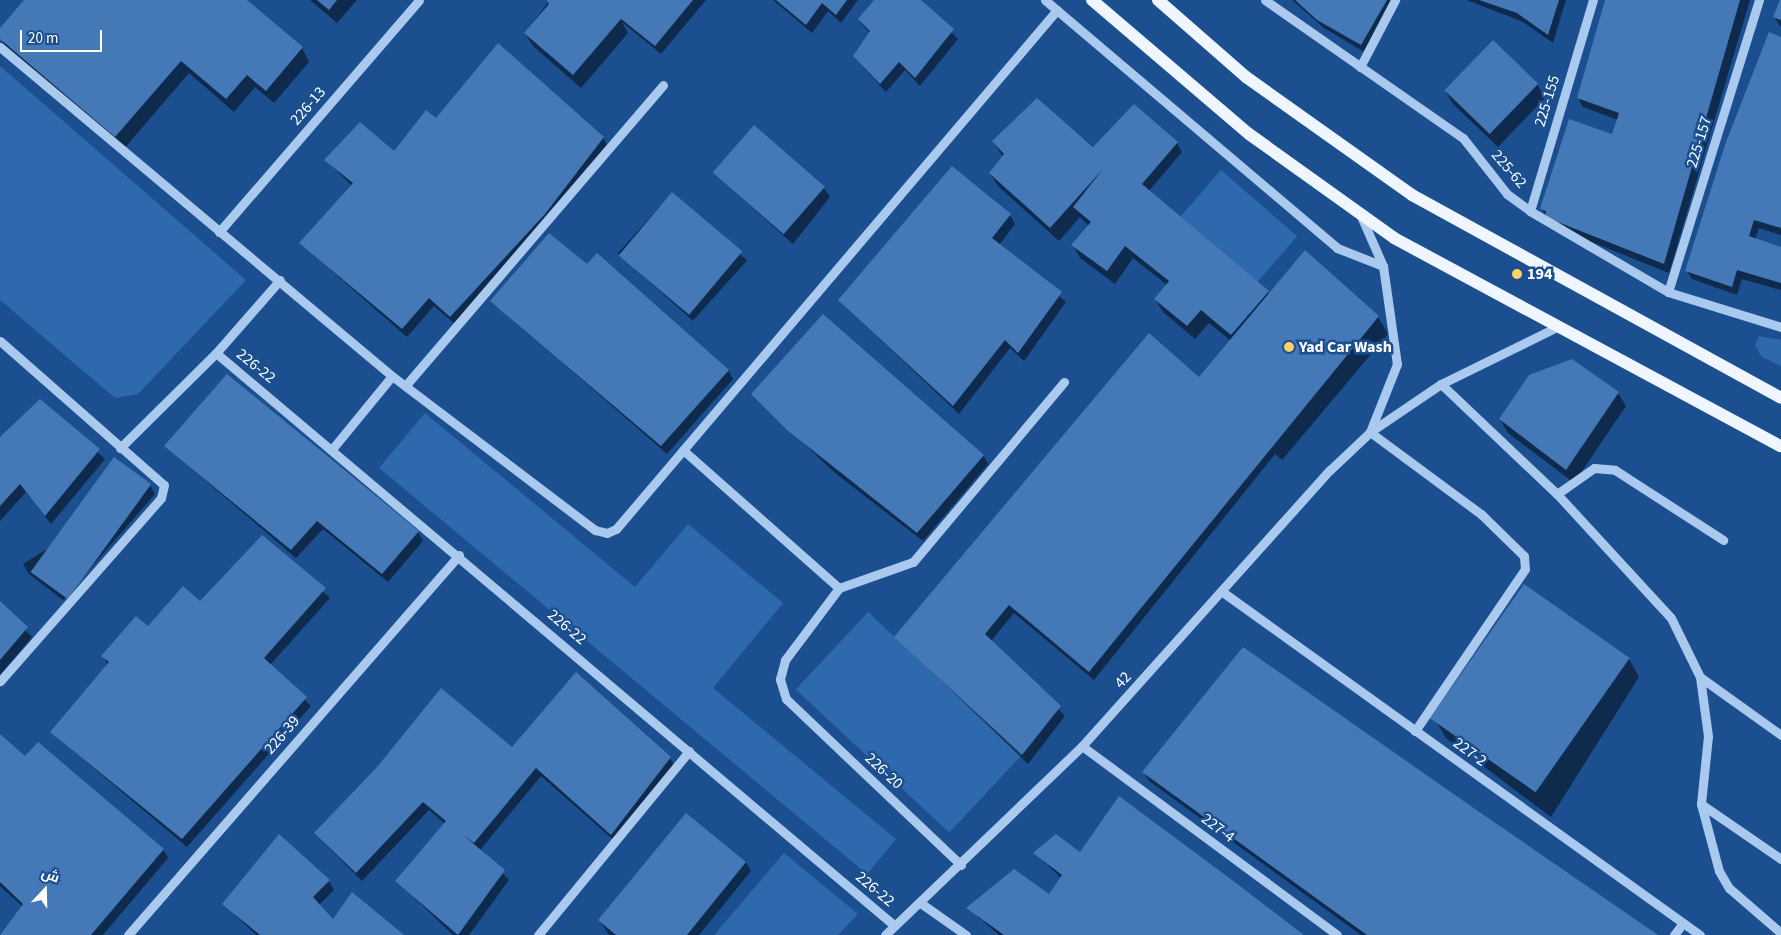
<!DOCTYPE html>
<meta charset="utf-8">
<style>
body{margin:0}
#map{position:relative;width:1781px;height:935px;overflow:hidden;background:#1b4f8f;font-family:"Source Sans 3",Cairo,sans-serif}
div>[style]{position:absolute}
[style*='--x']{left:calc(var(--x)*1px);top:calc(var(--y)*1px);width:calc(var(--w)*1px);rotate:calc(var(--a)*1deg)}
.green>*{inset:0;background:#2e69ad;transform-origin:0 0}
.shadow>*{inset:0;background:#0007;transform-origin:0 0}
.building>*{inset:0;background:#4478b7;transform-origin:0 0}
.minor>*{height:9px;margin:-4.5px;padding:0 4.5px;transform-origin:4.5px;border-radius:4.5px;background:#a9c9ee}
.major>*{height:12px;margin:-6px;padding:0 6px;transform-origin:6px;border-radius:6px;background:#f0f6ff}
.dots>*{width:14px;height:14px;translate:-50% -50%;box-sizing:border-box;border:2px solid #1b4f8f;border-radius:50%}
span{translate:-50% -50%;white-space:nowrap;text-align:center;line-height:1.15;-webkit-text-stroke:5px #1b4f8f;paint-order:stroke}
.street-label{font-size:16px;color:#fff}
.poi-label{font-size:16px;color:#fff;font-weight:700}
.left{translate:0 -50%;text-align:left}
.north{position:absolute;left:20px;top:865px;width:50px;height:50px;-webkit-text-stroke:4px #1b4f8f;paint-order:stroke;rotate:21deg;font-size:14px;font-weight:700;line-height:20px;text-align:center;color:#fff}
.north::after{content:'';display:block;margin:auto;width:18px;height:22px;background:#fff;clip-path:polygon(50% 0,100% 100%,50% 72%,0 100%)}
.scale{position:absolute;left:20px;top:30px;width:82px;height:22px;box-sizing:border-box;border:2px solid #fff;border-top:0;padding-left:6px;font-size:15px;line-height:18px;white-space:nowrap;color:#fff;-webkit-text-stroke:4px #1b4f8f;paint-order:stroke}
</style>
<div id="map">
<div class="green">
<i style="clip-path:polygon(0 66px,246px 280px,138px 394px,115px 398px,0 300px)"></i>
<i style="left:1221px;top:170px;width:101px;height:62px;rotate:41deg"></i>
<i style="clip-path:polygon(1759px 336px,1781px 340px,1781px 366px,1762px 357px,1755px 345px)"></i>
<i style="clip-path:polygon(425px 413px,635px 587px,688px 524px,783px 603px,713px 688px,896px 839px,867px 874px,379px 468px)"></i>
<i style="left:868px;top:612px;width:210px;height:106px;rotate:43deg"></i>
<i style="clip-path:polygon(784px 853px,858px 914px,838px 935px,714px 935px)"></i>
</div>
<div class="shadow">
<i style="clip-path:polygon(26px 0,245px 0,302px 48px,309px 62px,274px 103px,255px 87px,234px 112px,189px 73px,123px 150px,4px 48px,0 30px)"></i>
<i style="clip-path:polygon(310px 0,357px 0,337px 23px)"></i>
<i style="clip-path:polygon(550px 0,706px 0,661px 54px,622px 22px,628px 33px,581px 88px,533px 46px,525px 33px)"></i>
<i style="clip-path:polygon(773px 0,858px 0,841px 23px,828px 11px,812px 33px)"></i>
<i style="clip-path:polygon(876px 0,919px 0,958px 39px,920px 86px,905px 70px,886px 92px,854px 57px,870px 34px,859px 20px)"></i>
<i style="clip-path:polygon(1292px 0,1397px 0,1366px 53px,1324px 28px)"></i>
<i style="clip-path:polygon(1467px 0,1566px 0,1553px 43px,1523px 22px)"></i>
<i style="clip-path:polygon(1608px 0,1750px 0,1669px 273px,1552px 226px,1542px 209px,1612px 136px,1618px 120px,1583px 107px,1578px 98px)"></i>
<i style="clip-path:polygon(1781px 0,1781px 27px,1774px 17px)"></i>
<i style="clip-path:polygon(1781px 38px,1781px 235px,1759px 228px,1755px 239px,1781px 248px,1781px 290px,1742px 279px,1737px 295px,1692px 279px,1686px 270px)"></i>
<i style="clip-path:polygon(1537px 84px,1545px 98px,1498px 147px,1453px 104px,1445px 90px)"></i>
<i style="clip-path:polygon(1037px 100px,1094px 147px,1177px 143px,1182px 152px,1148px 192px,1270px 294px,1378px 317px,1388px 334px,1282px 460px,1275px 454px,1094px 680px,1014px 613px,991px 641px,1065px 716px,1028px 764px,896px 637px,1199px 379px,1231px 341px,1209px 323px,1195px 339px,1163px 312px,1155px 299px,1167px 285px,1133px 258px,1115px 284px,1080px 258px,1073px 245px,1089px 226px,1080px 217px,1059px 241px,998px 186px,990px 173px,1003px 157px,993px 141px)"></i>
<i style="clip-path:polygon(436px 120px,603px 138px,608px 147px,456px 325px,434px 306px,407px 337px,300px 243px,352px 186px,326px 160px,394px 153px)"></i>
<i style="clip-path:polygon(716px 175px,824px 188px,830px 197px,793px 244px)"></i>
<i style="left:672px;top:193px;width:101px;height:81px;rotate:42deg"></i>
<i style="clip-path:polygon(1010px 215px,1015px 224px,999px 245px,1066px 302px,1024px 361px,1010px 348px,959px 414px,839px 300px)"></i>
<i style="clip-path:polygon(587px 266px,728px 370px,733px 379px,667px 454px,492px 301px)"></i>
<i style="clip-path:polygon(1618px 393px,1626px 406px,1574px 483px,1508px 433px,1500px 419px)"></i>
<i style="clip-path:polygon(752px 394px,983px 455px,988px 464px,923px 541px,835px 473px)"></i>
<i style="clip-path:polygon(40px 400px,105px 459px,51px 524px,26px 492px,0 521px,0 438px)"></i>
<i style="clip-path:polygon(165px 446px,418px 532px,423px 541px,388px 582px,323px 529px,296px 558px)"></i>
<i style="clip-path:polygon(150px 485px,155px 494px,63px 600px,28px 573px,23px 564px)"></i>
<i style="clip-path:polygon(262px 537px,330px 598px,270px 665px,311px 706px,187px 847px,51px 732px,108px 665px,103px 656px,200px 603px)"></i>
<i style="clip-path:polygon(0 605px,32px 637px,0 675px)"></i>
<i style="clip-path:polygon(1629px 659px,1639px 677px,1551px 817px,1446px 738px,1436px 721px)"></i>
<i style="clip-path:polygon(0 736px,26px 758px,163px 849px,168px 858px,103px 935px,0 935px,22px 906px,0 886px)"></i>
<i style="clip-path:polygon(513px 749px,670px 758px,675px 767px,617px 843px,541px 776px,480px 850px,509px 880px,469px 935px,453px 935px,397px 881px,445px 824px,429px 810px,362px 881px,315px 834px)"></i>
<i style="clip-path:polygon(1144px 772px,1656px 935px,1361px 935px,1149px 781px)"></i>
<i style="clip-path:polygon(1035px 853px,1080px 854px,1302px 935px,999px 935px,968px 908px,1050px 896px,1061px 878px)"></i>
<i style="clip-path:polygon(746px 862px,751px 871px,699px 935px,609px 935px,600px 921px)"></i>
<i style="clip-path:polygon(329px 881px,334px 890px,319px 905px,333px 920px,402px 935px,256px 935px,224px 904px)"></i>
</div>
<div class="building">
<i style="clip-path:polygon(24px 0,247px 0,303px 47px,266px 91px,247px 75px,226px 99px,181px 61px,115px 137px,0 39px,0 28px)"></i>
<i style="clip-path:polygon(317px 0,337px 0,329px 10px)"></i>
<i style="clip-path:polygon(547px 0,693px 0,655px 46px,621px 19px,573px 75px,524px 33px,549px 4px)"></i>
<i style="clip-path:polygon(776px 0,847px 0,836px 15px,822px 3px,806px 25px)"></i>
<i style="clip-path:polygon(874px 0,921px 0,954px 29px,915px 78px,899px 62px,880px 84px,853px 56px,870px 31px,858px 19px)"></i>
<i style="clip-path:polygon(1295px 0,1387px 0,1361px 45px,1317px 20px)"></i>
<i style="clip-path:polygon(1479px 0,1559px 0,1548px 35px,1517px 13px)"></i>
<i style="clip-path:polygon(1605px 0,1740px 0,1664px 264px,1545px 217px,1546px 211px,1540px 209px,1569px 119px,1612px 134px,1619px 113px,1577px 98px)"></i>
<i style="clip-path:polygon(1780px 0,1781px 0,1781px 20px,1773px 17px)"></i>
<i style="clip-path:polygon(1769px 32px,1781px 37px,1781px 228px,1754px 220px,1749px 236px,1781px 247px,1781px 283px,1737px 270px,1732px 287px,1685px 271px,1726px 142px)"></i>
<i style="left:1493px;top:40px;width:63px;height:70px;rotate:44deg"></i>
<i style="clip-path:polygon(498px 43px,604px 137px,545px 214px,450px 317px,429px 298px,402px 329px,299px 243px,353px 183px,324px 160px,360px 122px,394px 151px,426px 110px,436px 118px)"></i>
<i style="clip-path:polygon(1037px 98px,1093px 147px,1134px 104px,1178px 142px,1142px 184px,1269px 291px,1231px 335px,1201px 310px,1187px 326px,1154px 299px,1169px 281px,1125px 246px,1107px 271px,1071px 245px,1091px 222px,1073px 207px,1103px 169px,1050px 228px,989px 173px,1004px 154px,992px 141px)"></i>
<i style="left:754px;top:125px;width:94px;height:63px;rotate:41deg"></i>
<i style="clip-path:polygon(952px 166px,1011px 214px,992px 238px,1062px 292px,1018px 353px,1005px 340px,953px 406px,838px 300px)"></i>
<i style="left:672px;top:192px;width:92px;height:83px;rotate:40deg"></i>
<i style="clip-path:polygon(549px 233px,587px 264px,597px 253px,729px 370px,661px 446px,490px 301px)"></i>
<i style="clip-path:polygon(1305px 250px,1379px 316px,1089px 672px,1009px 605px,985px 634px,1061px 706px,1022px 755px,894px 637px,1149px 333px,1199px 377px)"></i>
<i style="clip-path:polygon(823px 314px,984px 455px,917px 533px,787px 430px,751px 394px)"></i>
<i style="clip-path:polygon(1572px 359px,1619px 392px,1566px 470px,1499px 419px,1529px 375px)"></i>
<i style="clip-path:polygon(227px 374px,419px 531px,382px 574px,317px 521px,291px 550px,164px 446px)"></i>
<i style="clip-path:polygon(40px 399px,100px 449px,45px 516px,20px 484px,0 506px,0 437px)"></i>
<i style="left:114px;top:457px;width:46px;height:142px;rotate:36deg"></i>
<i style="clip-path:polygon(262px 535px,326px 588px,264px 658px,307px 697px,182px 839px,50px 732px,109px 662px,101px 656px,136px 616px,148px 626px,183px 586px,200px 601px)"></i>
<i style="left:1524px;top:584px;width:129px;height:164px;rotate:35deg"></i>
<i style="clip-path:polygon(0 601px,28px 627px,0 660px)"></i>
<i style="clip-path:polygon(1243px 647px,1478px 811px,1658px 935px,1367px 935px,1142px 772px)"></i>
<i style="clip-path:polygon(576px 672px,671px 757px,611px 835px,536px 768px,474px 843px,463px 835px,505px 870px,458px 935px,395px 881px,446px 821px,423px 802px,356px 873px,314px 833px,378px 766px,441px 688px,512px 747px)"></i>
<i style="clip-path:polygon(0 734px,25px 756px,38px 742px,164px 849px,91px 935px,0 935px,23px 904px,0 882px)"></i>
<i style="clip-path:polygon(1119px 796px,1232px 880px,1304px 935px,1004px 935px,966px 908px,1014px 869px,1049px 894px,1062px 875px,1033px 853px,1056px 834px,1080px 852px)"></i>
<i style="clip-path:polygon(686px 813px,746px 862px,687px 935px,616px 935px,598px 920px)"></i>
<i style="clip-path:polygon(279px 834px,330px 880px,313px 897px,333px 919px,352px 892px,404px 935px,260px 935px,222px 904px)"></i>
</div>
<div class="minor">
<i style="--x:1045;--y:0;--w:383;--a:40.3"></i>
<i style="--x:1337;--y:248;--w:49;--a:21.4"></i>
<i style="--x:1265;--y:0;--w:241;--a:34.9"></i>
<i style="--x:1463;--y:138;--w:71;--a:51.8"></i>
<i style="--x:1507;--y:194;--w:29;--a:36"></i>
<i style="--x:1530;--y:211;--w:160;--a:30.4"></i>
<i style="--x:1668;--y:292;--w:118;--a:17.2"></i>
<i style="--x:0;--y:47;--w:512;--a:40.01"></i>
<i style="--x:392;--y:376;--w:255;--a:37.2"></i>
<i style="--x:595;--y:530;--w:12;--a:14"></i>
<i style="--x:607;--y:533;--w:10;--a:-24"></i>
<i style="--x:616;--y:529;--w:681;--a:-49.65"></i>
<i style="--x:1360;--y:67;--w:76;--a:-62.4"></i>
<i style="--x:1530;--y:211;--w:220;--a:-73.4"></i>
<i style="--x:1361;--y:216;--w:55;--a:66.3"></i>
<i style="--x:1383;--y:266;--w:99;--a:81.9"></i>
<i style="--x:1397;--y:364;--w:73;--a:111.7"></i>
<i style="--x:219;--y:232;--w:306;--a:-49.2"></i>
<i style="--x:1668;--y:292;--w:306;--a:-72.7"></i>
<i style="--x:0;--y:341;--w:218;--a:41.3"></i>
<i style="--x:164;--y:485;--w:13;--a:103"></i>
<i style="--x:161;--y:498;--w:244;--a:131.3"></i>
<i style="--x:216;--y:353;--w:888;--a:40.16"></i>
<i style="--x:1441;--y:384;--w:160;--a:43.5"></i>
<i style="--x:1557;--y:494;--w:168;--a:47.4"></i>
<i style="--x:1671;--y:618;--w:66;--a:63.8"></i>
<i style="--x:1700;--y:677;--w:60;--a:82.3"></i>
<i style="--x:1708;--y:736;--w:68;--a:95.9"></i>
<i style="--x:1701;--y:804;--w:97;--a:34.5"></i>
<i style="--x:406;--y:385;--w:395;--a:-49.4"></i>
<i style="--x:1370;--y:432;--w:138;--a:36.5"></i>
<i style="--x:1481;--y:514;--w:60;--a:44.3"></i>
<i style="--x:1524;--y:556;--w:13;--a:86"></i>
<i style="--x:1525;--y:569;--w:196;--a:124.2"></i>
<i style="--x:120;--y:448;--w:135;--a:-44.7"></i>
<i style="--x:216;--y:353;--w:97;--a:-48.8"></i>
<i style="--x:333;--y:448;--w:93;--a:-50.7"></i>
<i style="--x:683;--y:450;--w:208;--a:41.5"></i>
<i style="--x:1557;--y:494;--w:45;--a:-35.1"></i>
<i style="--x:1594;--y:468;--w:21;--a:5"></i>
<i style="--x:1615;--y:470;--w:129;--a:32.9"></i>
<i style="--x:1224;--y:593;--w:586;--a:35.7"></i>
<i style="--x:1700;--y:677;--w:100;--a:35.6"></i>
<i style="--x:1082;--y:746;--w:317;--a:36.5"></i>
<i style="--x:1701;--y:804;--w:69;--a:75"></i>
<i style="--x:1719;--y:871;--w:20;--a:60"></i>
<i style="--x:1729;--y:888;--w:69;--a:40.9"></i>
<i style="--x:961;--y:865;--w:241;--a:-136.5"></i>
<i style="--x:786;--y:699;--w:21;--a:-107"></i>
<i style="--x:780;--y:679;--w:20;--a:-75"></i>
<i style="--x:785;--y:660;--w:90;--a:-53.1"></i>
<i style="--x:839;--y:588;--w:78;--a:-19.4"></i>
<i style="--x:913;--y:562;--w:235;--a:-50"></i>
<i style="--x:922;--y:904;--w:54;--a:35.2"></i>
<i style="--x:128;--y:935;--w:504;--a:-48.94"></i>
<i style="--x:538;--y:935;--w:238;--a:-50.6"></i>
<i style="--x:885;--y:935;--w:273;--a:-43.8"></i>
<i style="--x:1082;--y:746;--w:371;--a:-48.1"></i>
<i style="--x:1330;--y:470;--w:55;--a:-43.5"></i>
<i style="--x:1370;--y:432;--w:86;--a:-34.1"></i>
<i style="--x:1441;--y:384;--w:129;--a:-26.2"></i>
<i style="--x:1674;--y:935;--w:15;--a:-53"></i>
</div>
<div class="major">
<i style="--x:1092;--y:0;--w:206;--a:40.5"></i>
<i style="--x:1249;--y:134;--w:178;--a:35.6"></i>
<i style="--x:1394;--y:238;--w:439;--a:28.3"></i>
<i style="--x:1158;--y:0;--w:117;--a:41.2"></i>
<i style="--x:1246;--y:77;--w:204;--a:35.4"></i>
<i style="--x:1412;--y:195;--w:421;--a:28.8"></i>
</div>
<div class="dots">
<i style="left:1517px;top:274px;background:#ffd166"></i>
<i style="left:1289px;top:347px;background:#ffd166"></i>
</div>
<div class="street-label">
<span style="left:1547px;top:101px;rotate:-73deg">225-155</span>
<span style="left:308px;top:106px;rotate:-49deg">226-13</span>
<span style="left:1699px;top:142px;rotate:-73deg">225-157</span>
<span style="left:1509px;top:169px;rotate:49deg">225-62</span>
<span style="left:256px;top:366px;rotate:39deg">226-22</span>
<span style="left:567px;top:627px;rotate:40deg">226-22</span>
<span style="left:1123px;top:680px;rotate:-47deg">42</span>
<span style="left:282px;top:735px;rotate:-49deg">226-39</span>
<span style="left:1470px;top:752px;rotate:36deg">227-2</span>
<span style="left:884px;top:771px;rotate:43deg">226-20</span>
<span style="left:1218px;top:828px;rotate:37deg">227-4</span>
<span style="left:875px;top:889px;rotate:40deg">226-22</span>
</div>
<div class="poi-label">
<span class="left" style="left:1527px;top:274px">194</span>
<span class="left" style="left:1299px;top:347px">Yad Car Wash</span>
</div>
<div class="north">ش</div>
<div class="scale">20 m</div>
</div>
